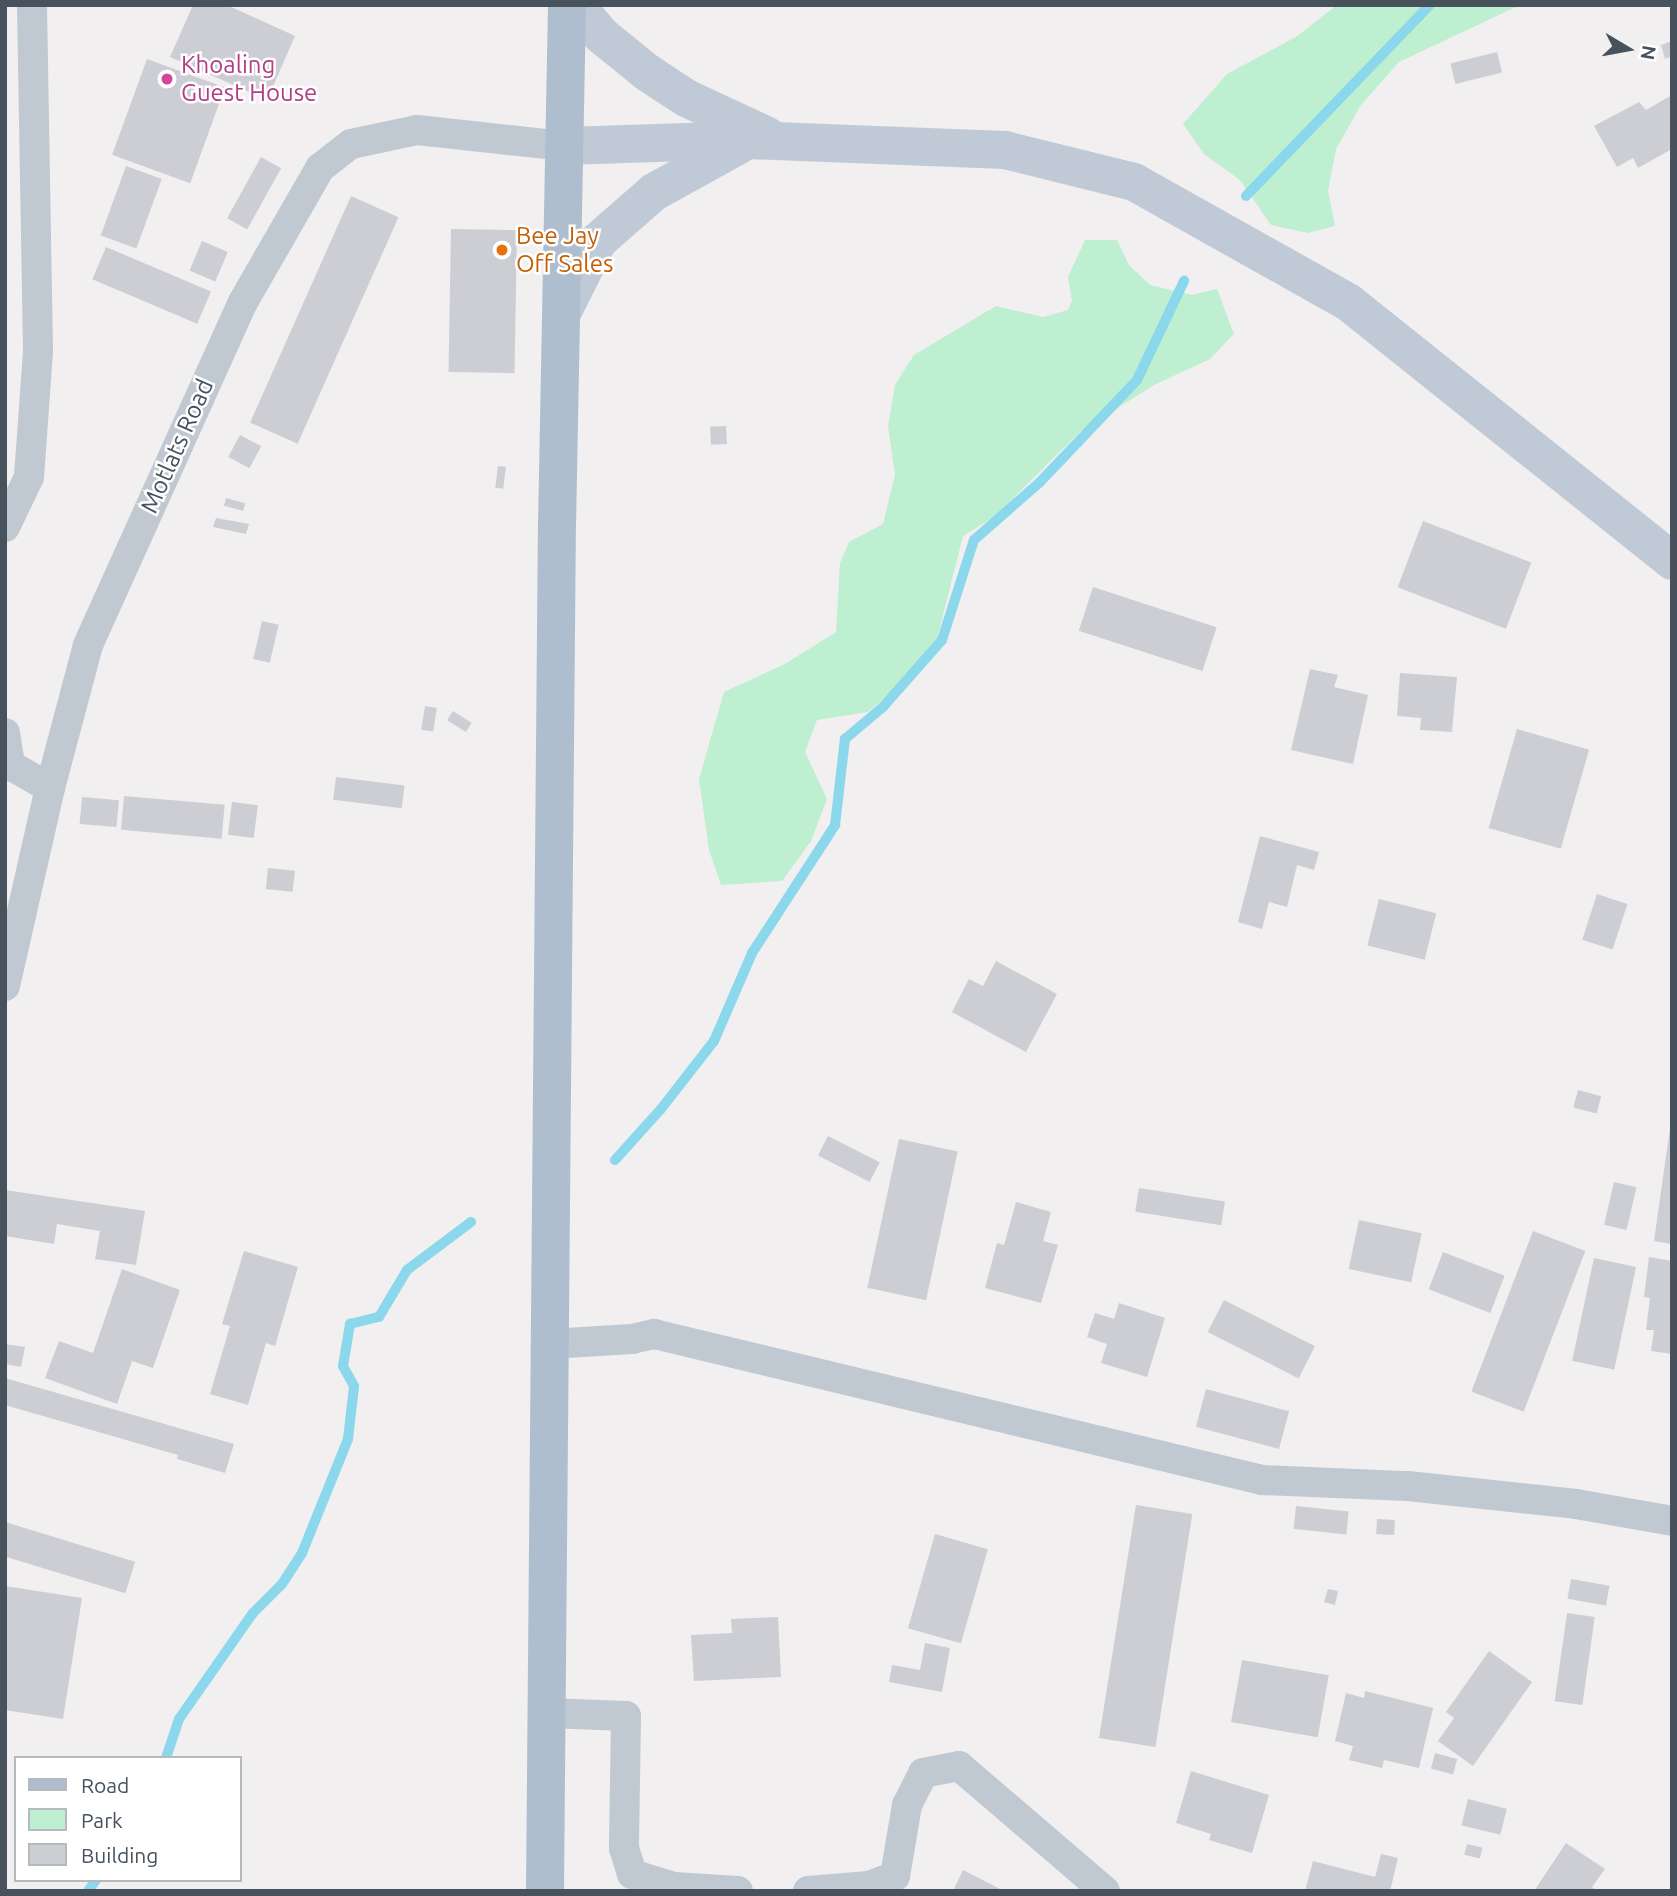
<!DOCTYPE html>
<style>
body{margin:0}
#map{position:relative;width:1677px;height:1896px;overflow:hidden;background:#f1efef;font-family:Ubuntu,sans-serif}
div>[style]{position:absolute}
[style*='--x']{left:calc(var(--x)*1px);top:calc(var(--y)*1px);width:calc(var(--w)*1px);rotate:calc(var(--a)*1deg)}
.green>*{inset:0;background:#beefd1}
.stream>*{height:10px;margin:-5px;padding:0 5px;transform-origin:5px;border-radius:5px;background:#8bd7eb}
.building>*{inset:0;background:#ccced4;transform-origin:0 0}
.minor>*{height:30px;margin:-15px;padding:0 15px;transform-origin:15px;border-radius:15px;background:#c0c9d1}
.secondary>*{height:38px;margin:-19px;padding:0 19px;transform-origin:19px;border-radius:19px;background:#c0cad6}
.primary>*{height:38px;margin:-19px;padding:0 19px;transform-origin:19px;border-radius:19px;background:#afbece}
.dots>*{width:19px;height:19px;translate:-50% -50%;box-sizing:border-box;border:4px solid #fff;border-radius:50%}
span{translate:-50% -50%;white-space:nowrap;text-align:center;line-height:1.15;-webkit-text-stroke:5px #fff;paint-order:stroke}
.hotel-label{font-size:24px;color:#b23c85}
.left{translate:0 -50%;text-align:left}
.food-label{font-size:24px;color:#c56008}
.street-label{font-size:24px;color:#47525c}
.frame{position:absolute;inset:0;border:7px solid #47525c;pointer-events:none}
.legend{position:absolute;left:14px;top:1756px;width:228px;height:126px;box-sizing:border-box;background:#fff;border:2px solid #b5babe;margin:0;padding:9px 12px;list-style:none;font-size:21px;color:#47525c}
.legend li{display:flex;align-items:center;gap:14px;height:35px}
.legend b{width:35px;border:2px solid #b5babe}
.north{position:absolute;left:1593px;top:14px;width:70px;height:70px;-webkit-text-stroke:5px #fff;paint-order:stroke;rotate:100deg;font-size:19px;font-weight:700;line-height:28px;text-align:center;color:#47525c}
.north::after{content:'';display:block;margin:auto;width:24px;height:32px;background:#47525c;clip-path:polygon(50% 0,100% 100%,50% 72%,0 100%)}
</style>
<div id="map">
<div class="green">
<i style="clip-path:polygon(1337px 5px,1520px 5px,1399px 62px,1361px 105px,1336px 149px,1328px 191px,1335px 226px,1308px 233px,1271px 225px,1240px 180px,1204px 154px,1183px 124px,1227px 74px,1296px 37px)"></i>
<i style="clip-path:polygon(1085px 240px,1117px 240px,1129px 265px,1150px 285px,1192px 295px,1217px 289px,1234px 334px,1210px 359px,1154px 385px,1081px 431px,995px 516px,963px 536px,937px 639px,921px 667px,868px 712px,817px 720px,805px 752px,827px 799px,811px 841px,782px 881px,721px 885px,709px 850px,699px 779px,724px 692px,785px 664px,836px 632px,840px 563px,849px 542px,883px 524px,895px 475px,888px 426px,895px 385px,914px 355px,996px 306px,1043px 317px,1068px 310px,1072px 301px,1068px 277px)"></i>
</div>
<div class="stream">
<i style="--x:1246;--y:196;--w:265;--a:-46.1"></i>
<i style="--x:615;--y:1160;--w:69;--a:-48"></i>
<i style="--x:661;--y:1109;--w:86;--a:-52.1"></i>
<i style="--x:714;--y:1041;--w:96;--a:-66.6"></i>
<i style="--x:752;--y:953;--w:153;--a:-57"></i>
<i style="--x:835;--y:825;--w:87;--a:-83.4"></i>
<i style="--x:845;--y:739;--w:50;--a:-40.1"></i>
<i style="--x:883;--y:707;--w:89;--a:-48.6"></i>
<i style="--x:942;--y:640;--w:105;--a:-72.3"></i>
<i style="--x:974;--y:540;--w:88;--a:-41.3"></i>
<i style="--x:1040;--y:482;--w:141;--a:-46.4"></i>
<i style="--x:1137;--y:380;--w:110;--a:-64.6"></i>
<i style="--x:166;--y:1758;--w:41;--a:-71.6"></i>
<i style="--x:179;--y:1719;--w:129;--a:-55.1"></i>
<i style="--x:253;--y:1613;--w:41;--a:-45"></i>
<i style="--x:282;--y:1584;--w:37;--a:-57"></i>
<i style="--x:302;--y:1553;--w:123;--a:-68"></i>
<i style="--x:348;--y:1439;--w:53;--a:-83.5"></i>
<i style="--x:354;--y:1386;--w:23;--a:-119"></i>
<i style="--x:343;--y:1366;--w:43;--a:-80.5"></i>
<i style="--x:350;--y:1324;--w:30;--a:-14"></i>
<i style="--x:379;--y:1317;--w:55;--a:-59.2"></i>
<i style="--x:407;--y:1270;--w:80;--a:-36.9"></i>
<i style="--x:88;--y:1891;--w:14;--a:-54"></i>
</div>
<div class="building">
<i style="clip-path:polygon(193px 5px,227px 5px,295px 36px,267px 100px,170px 57px)"></i>
<i style="clip-path:polygon(1672px 41px,1672px 56px,1665px 59px,1661px 45px)"></i>
<i style="left:1497px;top:52px;width:21px;height:48px;rotate:76deg"></i>
<i style="left:147px;top:59px;width:83px;height:102px;rotate:20deg"></i>
<i style="clip-path:polygon(1672px 95px,1672px 149px,1638px 168px,1633px 158px,1617px 167px,1594px 126px,1639px 102px,1646px 110px)"></i>
<i style="left:261px;top:157px;width:23px;height:70px;rotate:29deg"></i>
<i style="left:126px;top:166px;width:38px;height:74px;rotate:20deg"></i>
<i style="left:351px;top:196px;width:52px;height:248px;rotate:24deg"></i>
<i style="left:451px;top:229px;width:66px;height:143px;rotate:1deg"></i>
<i style="left:202px;top:241px;width:28px;height:32px;rotate:23deg"></i>
<i style="left:106px;top:247px;width:114px;height:35px;rotate:23deg"></i>
<i style="left:726px;top:426px;width:18px;height:16px;rotate:87deg"></i>
<i style="left:240px;top:435px;width:24px;height:25px;rotate:28deg"></i>
<i style="left:498px;top:466px;width:8px;height:22px;rotate:7deg"></i>
<i style="left:226px;top:498px;width:20px;height:8px;rotate:15deg"></i>
<i style="clip-path:polygon(216px 518px,249px 524px,246px 534px,213px 527px)"></i>
<i style="left:1423px;top:521px;width:116px;height:71px;rotate:21deg"></i>
<i style="left:1093px;top:587px;width:130px;height:46px;rotate:18deg"></i>
<i style="left:262px;top:621px;width:17px;height:39px;rotate:13deg"></i>
<i style="clip-path:polygon(1310px 669px,1338px 675px,1334px 687px,1368px 695px,1353px 764px,1291px 750px)"></i>
<i style="clip-path:polygon(1400px 673px,1457px 677px,1452px 732px,1420px 730px,1421px 718px,1397px 716px)"></i>
<i style="left:425px;top:706px;width:12px;height:24px;rotate:9deg"></i>
<i style="left:453px;top:711px;width:22px;height:11px;rotate:32deg"></i>
<i style="left:1517px;top:729px;width:75px;height:103px;rotate:16deg"></i>
<i style="left:336px;top:777px;width:69px;height:23px;rotate:7deg"></i>
<i style="left:124px;top:796px;width:101px;height:34px;rotate:5deg"></i>
<i style="left:82px;top:797px;width:37px;height:27px;rotate:5deg"></i>
<i style="left:232px;top:802px;width:26px;height:33px;rotate:7deg"></i>
<i style="clip-path:polygon(1260px 836px,1319px 852px,1314px 870px,1297px 865px,1287px 907px,1269px 902px,1262px 929px,1238px 922px)"></i>
<i style="left:268px;top:868px;width:27px;height:21px;rotate:6deg"></i>
<i style="left:1597px;top:894px;width:32px;height:48px;rotate:18deg"></i>
<i style="left:1379px;top:899px;width:59px;height:48px;rotate:14deg"></i>
<i style="clip-path:polygon(996px 961px,1057px 994px,1026px 1052px,952px 1012px,969px 979px,983px 986px)"></i>
<i style="left:1578px;top:1090px;width:24px;height:18px;rotate:15deg"></i>
<i style="clip-path:polygon(1670px 1128px,1672px 1128px,1672px 1244px,1654px 1241px)"></i>
<i style="left:828px;top:1136px;width:58px;height:22px;rotate:27deg"></i>
<i style="left:899px;top:1139px;width:60px;height:152px;rotate:12deg"></i>
<i style="left:1614px;top:1182px;width:23px;height:44px;rotate:13deg"></i>
<i style="left:1139px;top:1188px;width:87px;height:24px;rotate:9deg"></i>
<i style="clip-path:polygon(5px 1190px,145px 1211px,136px 1265px,95px 1259px,100px 1231px,57px 1224px,54px 1244px,5px 1236px)"></i>
<i style="clip-path:polygon(1016px 1202px,1051px 1212px,1043px 1241px,1058px 1245px,1041px 1303px,985px 1288px,997px 1243px,1004px 1245px)"></i>
<i style="left:1359px;top:1220px;width:64px;height:50px;rotate:12deg"></i>
<i style="left:1533px;top:1231px;width:56px;height:172px;rotate:21deg"></i>
<i style="clip-path:polygon(244px 1251px,298px 1267px,275px 1346px,266px 1343px,248px 1405px,210px 1394px,230px 1326px,222px 1324px)"></i>
<i style="left:1443px;top:1252px;width:66px;height:40px;rotate:21deg"></i>
<i style="clip-path:polygon(1649px 1257px,1672px 1261px,1672px 1354px,1651px 1351px,1654px 1330px,1646px 1330px,1650px 1298px,1644px 1297px)"></i>
<i style="left:1594px;top:1258px;width:43px;height:105px;rotate:12deg"></i>
<i style="clip-path:polygon(122px 1269px,180px 1290px,153px 1368px,132px 1361px,117px 1404px,45px 1378px,59px 1341px,93px 1353px)"></i>
<i style="left:1224px;top:1300px;width:102px;height:36px;rotate:27deg"></i>
<i style="clip-path:polygon(1119px 1303px,1165px 1318px,1147px 1377px,1101px 1363px,1107px 1344px,1087px 1337px,1095px 1313px,1114px 1319px)"></i>
<i style="clip-path:polygon(5px 1344px,25px 1347px,21px 1367px,5px 1364px)"></i>
<i style="clip-path:polygon(5px 1378px,234px 1444px,225px 1473px,177px 1459px,178px 1455px,5px 1405px)"></i>
<i style="left:1206px;top:1389px;width:86px;height:39px;rotate:15deg"></i>
<i style="left:1136px;top:1505px;width:57px;height:236px;rotate:9deg"></i>
<i style="left:1296px;top:1506px;width:53px;height:23px;rotate:6deg"></i>
<i style="left:1377px;top:1519px;width:18px;height:15px;rotate:3deg"></i>
<i style="left:5px;top:1522px;width:136px;height:33px;rotate:17deg"></i>
<i style="left:935px;top:1534px;width:55px;height:98px;rotate:16deg"></i>
<i style="left:1571px;top:1579px;width:39px;height:20px;rotate:10deg"></i>
<i style="clip-path:polygon(5px 1586px,82px 1598px,63px 1719px,5px 1710px)"></i>
<i style="clip-path:polygon(1328px 1589px,1338px 1591px,1335px 1605px,1324px 1602px)"></i>
<i style="left:1567px;top:1613px;width:28px;height:89px;rotate:8deg"></i>
<i style="clip-path:polygon(778px 1617px,781px 1677px,694px 1681px,691px 1635px,732px 1633px,731px 1619px)"></i>
<i style="clip-path:polygon(925px 1643px,950px 1648px,942px 1692px,889px 1682px,892px 1665px,920px 1670px)"></i>
<i style="clip-path:polygon(1489px 1651px,1532px 1682px,1473px 1766px,1438px 1741px,1454px 1718px,1446px 1712px)"></i>
<i style="left:1242px;top:1660px;width:88px;height:63px;rotate:10deg"></i>
<i style="clip-path:polygon(1365px 1691px,1433px 1708px,1419px 1768px,1384px 1760px,1382px 1768px,1349px 1760px,1353px 1746px,1335px 1741px,1346px 1693px,1364px 1698px)"></i>
<i style="left:1435px;top:1753px;width:23px;height:16px;rotate:15deg"></i>
<i style="clip-path:polygon(1191px 1771px,1269px 1795px,1252px 1853px,1209px 1840px,1211px 1834px,1176px 1823px)"></i>
<i style="left:1468px;top:1799px;width:40px;height:27px;rotate:14deg"></i>
<i style="clip-path:polygon(1566px 1843px,1605px 1869px,1592px 1887px,1597px 1891px,1534px 1891px)"></i>
<i style="left:1467px;top:1844px;width:16px;height:11px;rotate:14deg"></i>
<i style="clip-path:polygon(1381px 1854px,1398px 1858px,1390px 1891px,1305px 1891px,1313px 1861px,1375px 1877px)"></i>
<i style="clip-path:polygon(963px 1870px,1004px 1891px,953px 1891px)"></i>
</div>
<div class="minor">
<i style="--x:5;--y:527;--w:55;--a:-64.4"></i>
<i style="--x:29;--y:477;--w:127;--a:-85.9"></i>
<i style="--x:38;--y:350;--w:345;--a:-91"></i>
<i style="--x:5;--y:733;--w:32;--a:81"></i>
<i style="--x:10;--y:765;--w:46;--a:29.9"></i>
<i style="--x:5;--y:986;--w:203;--a:-77.2"></i>
<i style="--x:50;--y:788;--w:148;--a:-75.1"></i>
<i style="--x:88;--y:645;--w:376;--a:-65.7"></i>
<i style="--x:243;--y:302;--w:155;--a:-60.1"></i>
<i style="--x:320;--y:168;--w:39;--a:-38"></i>
<i style="--x:351;--y:144;--w:67;--a:-12"></i>
<i style="--x:417;--y:130;--w:149;--a:6.2"></i>
<i style="--x:550;--y:1344;--w:82;--a:-3.5"></i>
<i style="--x:632;--y:1339;--w:23;--a:-13"></i>
<i style="--x:654;--y:1334;--w:625;--a:13.5"></i>
<i style="--x:1262;--y:1480;--w:146;--a:2.4"></i>
<i style="--x:1408;--y:1486;--w:169;--a:6.1"></i>
<i style="--x:1576;--y:1504;--w:97;--a:10"></i>
<i style="--x:548;--y:1713;--w:78;--a:2.2"></i>
<i style="--x:626;--y:1716;--w:132;--a:90.9"></i>
<i style="--x:624;--y:1848;--w:27;--a:73"></i>
<i style="--x:632;--y:1874;--w:44;--a:17.2"></i>
<i style="--x:674;--y:1887;--w:64;--a:3.6"></i>
<i style="--x:808;--y:1891;--w:61;--a:-4.7"></i>
<i style="--x:869;--y:1886;--w:28;--a:-21"></i>
<i style="--x:895;--y:1876;--w:72;--a:-80.4"></i>
<i style="--x:907;--y:1805;--w:36;--a:-63"></i>
<i style="--x:923;--y:1773;--w:37;--a:-11"></i>
<i style="--x:959;--y:1766;--w:192;--a:40.6"></i>
</div>
<div class="secondary">
<i style="--x:576;--y:5;--w:39;--a:50"></i>
<i style="--x:601;--y:35;--w:60;--a:39"></i>
<i style="--x:648;--y:73;--w:45;--a:33.3"></i>
<i style="--x:686;--y:98;--w:90;--a:24.9"></i>
<i style="--x:565;--y:146;--w:182;--a:-1.9"></i>
<i style="--x:747;--y:140;--w:258;--a:2.2"></i>
<i style="--x:1005;--y:150;--w:133;--a:13.9"></i>
<i style="--x:1134;--y:182;--w:245;--a:29.3"></i>
<i style="--x:1348;--y:302;--w:415;--a:38.6"></i>
<i style="--x:562;--y:313;--w:80;--a:-63.4"></i>
<i style="--x:598;--y:241;--w:74;--a:-41.2"></i>
<i style="--x:654;--y:192;--w:97;--a:-28.9"></i>
</div>
<div class="primary">
<i style="--x:545;--y:1891;--w:1365;--a:-89.5"></i>
<i style="--x:557;--y:526;--w:521;--a:-88.9"></i>
</div>
<div class="dots">
<i style="left:167px;top:79px;background:#d1479c"></i>
<i style="left:502px;top:250px;background:#e8710a"></i>
</div>
<div class="hotel-label">
<span class="left" style="left:181px;top:79px">Khoaling<br>Guest House</span>
</div>
<div class="food-label">
<span class="left" style="left:516px;top:250px">Bee Jay<br>Off Sales</span>
</div>
<div class="street-label">
<span style="left:177px;top:446px;rotate:-66deg">Motlats Road</span>
</div>
<div class="frame"></div>
<ul class="legend">
<li><b style="height:9px;background:#afbece"></b>Road</li>
<li><b style="height:19px;background:#beefd1"></b>Park</li>
<li><b style="height:19px;background:#ccced4"></b>Building</li>
</ul>
<div class="north">N</div>
</div>
